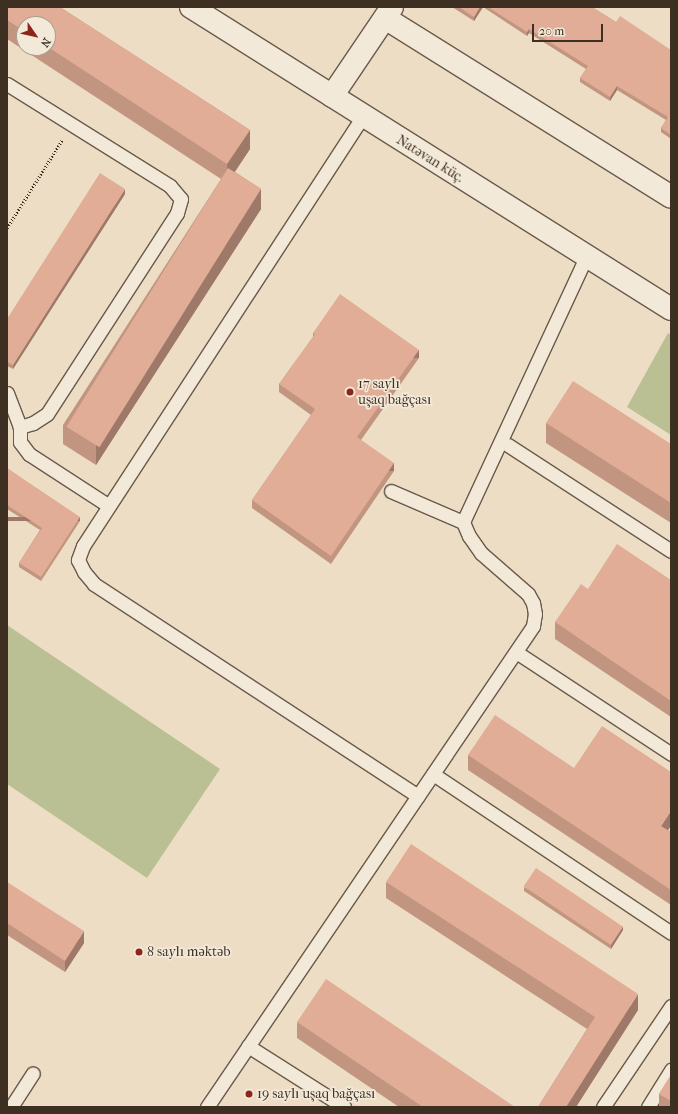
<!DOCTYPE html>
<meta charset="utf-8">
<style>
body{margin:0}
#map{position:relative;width:678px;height:1114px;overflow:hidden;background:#edddc5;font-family:"IM FELL French Canon",serif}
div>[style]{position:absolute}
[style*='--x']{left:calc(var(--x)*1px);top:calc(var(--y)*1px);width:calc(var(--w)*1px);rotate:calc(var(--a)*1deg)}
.green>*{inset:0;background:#bac093}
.path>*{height:2.5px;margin-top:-1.25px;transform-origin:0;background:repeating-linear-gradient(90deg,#3d2f22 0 1px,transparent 0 3px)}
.roads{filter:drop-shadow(1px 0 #695a4b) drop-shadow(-1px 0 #695a4b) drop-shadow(0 1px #695a4b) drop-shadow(0 -1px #695a4b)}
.service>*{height:13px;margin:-6.5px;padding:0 6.5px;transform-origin:6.5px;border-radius:6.5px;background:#f3e9d9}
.minor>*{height:22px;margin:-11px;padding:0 11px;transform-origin:11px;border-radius:11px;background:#f3e9d9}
.tertiary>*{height:22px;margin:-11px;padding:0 11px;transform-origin:11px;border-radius:11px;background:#f3e9d9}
.wall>*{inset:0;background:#c29581}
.shaded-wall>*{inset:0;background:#9e7969;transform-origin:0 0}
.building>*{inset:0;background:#e1ad96;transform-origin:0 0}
.dots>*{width:11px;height:11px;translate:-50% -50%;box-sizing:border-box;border:2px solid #f3e9d9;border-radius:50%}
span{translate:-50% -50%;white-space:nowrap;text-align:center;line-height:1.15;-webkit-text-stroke:3.5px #f3e9d9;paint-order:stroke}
.street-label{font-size:14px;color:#3d2f22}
.poi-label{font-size:14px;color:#3d2f22}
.left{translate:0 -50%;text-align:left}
.frame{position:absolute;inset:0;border:8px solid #3d2f22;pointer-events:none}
.north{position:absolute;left:16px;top:16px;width:40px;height:40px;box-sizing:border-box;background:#f3e9d9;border:1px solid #aa9f90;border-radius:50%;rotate:124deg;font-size:11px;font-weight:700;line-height:16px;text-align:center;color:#3d2f22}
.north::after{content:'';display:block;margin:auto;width:14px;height:18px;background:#8f2418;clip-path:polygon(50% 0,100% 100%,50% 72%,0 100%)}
.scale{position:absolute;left:532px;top:24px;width:71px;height:18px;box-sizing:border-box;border:2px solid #3d2f22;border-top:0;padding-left:5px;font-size:12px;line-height:14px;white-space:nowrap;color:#3d2f22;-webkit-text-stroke:3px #f3e9d9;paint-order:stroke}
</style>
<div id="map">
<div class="green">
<i style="clip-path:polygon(668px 333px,671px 335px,671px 435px,627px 407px)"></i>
<i style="clip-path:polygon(7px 625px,220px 769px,147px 878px,7px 784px)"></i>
</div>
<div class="path">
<i style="--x:7;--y:228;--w:104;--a:-58"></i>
</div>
<div class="roads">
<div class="service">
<i style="--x:7;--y:84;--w:192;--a:32"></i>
<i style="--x:170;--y:186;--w:17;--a:50"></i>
<i style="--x:181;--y:199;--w:15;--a:106"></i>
<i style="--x:177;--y:213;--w:239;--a:122.9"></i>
<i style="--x:47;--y:414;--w:17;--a:147"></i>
<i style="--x:33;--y:423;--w:14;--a:163"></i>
<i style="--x:363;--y:116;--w:513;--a:123.07"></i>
<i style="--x:83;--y:546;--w:15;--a:110"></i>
<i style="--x:78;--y:560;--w:13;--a:63"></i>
<i style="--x:84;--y:572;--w:16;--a:50"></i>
<i style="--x:94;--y:584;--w:387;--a:33.2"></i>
<i style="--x:7;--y:393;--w:36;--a:69"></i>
<i style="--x:20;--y:427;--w:15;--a:90"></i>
<i style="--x:20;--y:442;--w:15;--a:53"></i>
<i style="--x:29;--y:454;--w:95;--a:33"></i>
<i style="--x:508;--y:445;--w:194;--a:33"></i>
<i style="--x:391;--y:491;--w:78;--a:23.3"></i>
<i style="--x:516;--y:652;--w:186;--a:33.3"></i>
<i style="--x:433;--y:774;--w:286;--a:33.7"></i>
<i style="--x:248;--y:1046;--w:114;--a:32.4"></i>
<i style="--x:11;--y:1107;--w:40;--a:-57.1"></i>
<i style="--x:207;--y:1107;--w:581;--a:-55.87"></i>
<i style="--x:533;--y:626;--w:12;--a:-81"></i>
<i style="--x:535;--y:614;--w:11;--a:-100"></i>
<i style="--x:533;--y:603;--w:10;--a:-119"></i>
<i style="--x:528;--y:594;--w:62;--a:-138.9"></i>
<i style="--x:481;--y:553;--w:21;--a:-125"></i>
<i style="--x:469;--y:536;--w:15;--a:-113"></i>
<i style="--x:463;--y:522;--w:292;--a:-65.1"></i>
<i style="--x:603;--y:1107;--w:122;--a:-56"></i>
<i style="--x:648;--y:1107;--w:44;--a:-58.1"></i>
</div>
<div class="minor">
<i style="--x:385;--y:18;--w:337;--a:32"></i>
<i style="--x:332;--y:96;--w:107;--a:-56"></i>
</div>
<div class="tertiary">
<i style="--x:191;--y:7;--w:567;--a:32.18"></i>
</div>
</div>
<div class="wall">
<i style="clip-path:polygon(evenodd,7px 7px,60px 7px,250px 130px,250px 149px,235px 172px,261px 189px,261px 209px,96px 465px,63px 444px,63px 425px,221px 179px,7px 39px,7px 7px,24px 24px,48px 24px,48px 48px,24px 48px,24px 24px)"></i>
<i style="clip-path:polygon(452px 7px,592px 7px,616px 22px,671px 50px,671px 139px,661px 132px,661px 128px,666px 120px,617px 90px,610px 101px,580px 82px,580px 78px,586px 69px,529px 33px,527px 36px,483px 7px,474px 21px)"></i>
<i style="clip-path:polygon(125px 194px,13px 369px,7px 366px,7px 319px)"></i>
<i style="clip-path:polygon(313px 333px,419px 358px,361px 440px,394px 471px,331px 564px,252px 508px,252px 500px,311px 415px,279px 392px,279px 384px,313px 337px)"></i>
<i style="clip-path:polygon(546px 423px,671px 444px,671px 523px,546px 443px)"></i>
<i style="clip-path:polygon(7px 468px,80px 521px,41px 581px,19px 567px,19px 563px,40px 530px,7px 509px)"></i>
<i style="clip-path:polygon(671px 580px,671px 717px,555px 639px,555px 622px,588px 589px)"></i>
<i style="clip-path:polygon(468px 755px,668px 830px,671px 832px,671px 905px,468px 770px)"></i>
<i style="clip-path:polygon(7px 882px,84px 943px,65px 972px,7px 935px)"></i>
<i style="clip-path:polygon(386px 882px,638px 1010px,576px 1107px,538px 1107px,587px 1029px,386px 898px)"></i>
<i style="clip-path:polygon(524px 887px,623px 930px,611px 949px,524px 891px)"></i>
<i style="clip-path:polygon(297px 1022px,515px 1107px,399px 1107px,297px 1038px)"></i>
<i style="clip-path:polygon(671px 1075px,671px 1107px,659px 1107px,659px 1094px)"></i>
</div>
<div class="shaded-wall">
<i style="clip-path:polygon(480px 7px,483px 7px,474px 21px,474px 17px)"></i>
<i style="clip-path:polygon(529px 29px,529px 33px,527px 36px,527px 32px)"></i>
<i style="clip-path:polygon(617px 86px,617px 90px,610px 101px,610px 97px)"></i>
<i style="clip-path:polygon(250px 130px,250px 149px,227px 183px,227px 164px)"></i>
<i style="clip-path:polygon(125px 189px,125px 194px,13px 369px,13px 365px)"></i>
<i style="clip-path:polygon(261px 189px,261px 209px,96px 465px,96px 446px)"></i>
<i style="left:419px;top:350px;width:8px;height:107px;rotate:90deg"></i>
<i style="left:394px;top:463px;width:8px;height:112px;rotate:90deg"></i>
<i style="left:80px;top:517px;width:4px;height:72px;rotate:90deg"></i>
<i style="clip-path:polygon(671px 811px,671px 826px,661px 840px,661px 826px)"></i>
<i style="clip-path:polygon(623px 926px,623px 930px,611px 949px,611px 945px)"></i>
<i style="clip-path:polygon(84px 931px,84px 943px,65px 972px,65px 961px)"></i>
<i style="clip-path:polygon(638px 994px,638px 1010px,576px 1107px,566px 1107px)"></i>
</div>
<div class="building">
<i style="clip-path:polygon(7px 7px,60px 7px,250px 130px,227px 164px,48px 47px,48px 24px,24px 24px,24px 31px,7px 20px)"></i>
<i style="clip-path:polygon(459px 7px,480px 7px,474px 17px)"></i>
<i style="clip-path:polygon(488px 7px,592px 7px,616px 22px,620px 16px,671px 50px,671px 135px,661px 128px,668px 117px,617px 86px,610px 97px,580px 78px,588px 66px,529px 29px,527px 32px)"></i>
<i style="left:228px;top:168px;width:39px;height:305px;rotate:32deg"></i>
<i style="clip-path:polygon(100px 173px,125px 189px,13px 365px,7px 362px,7px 319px)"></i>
<i style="clip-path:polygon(340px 294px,419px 350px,357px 437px,394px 463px,331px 556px,252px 500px,315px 409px,279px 384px,315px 334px,313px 333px)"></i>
<i style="clip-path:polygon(573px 381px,671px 444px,671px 503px,546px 423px)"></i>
<i style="clip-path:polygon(7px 468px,80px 517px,41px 577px,19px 563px,42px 528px,7px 505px)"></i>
<i style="clip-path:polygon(617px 544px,671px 580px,671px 701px,555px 622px,581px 584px,588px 589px)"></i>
<i style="clip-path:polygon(495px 715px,574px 768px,602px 726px,671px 772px,671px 811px,661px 826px,671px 832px,671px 890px,468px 755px)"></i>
<i style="clip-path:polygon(411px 844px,638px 994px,566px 1107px,538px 1107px,595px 1017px,386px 882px)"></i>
<i style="left:536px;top:868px;width:105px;height:22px;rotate:34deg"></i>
<i style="clip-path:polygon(7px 882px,84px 931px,65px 961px,7px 923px)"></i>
<i style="clip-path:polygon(326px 979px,515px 1107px,423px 1107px,297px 1022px)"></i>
<i style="clip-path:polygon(671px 1075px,671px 1101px,659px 1094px)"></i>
</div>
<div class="dots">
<i style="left:350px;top:392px;background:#8f2418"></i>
<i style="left:139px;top:952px;background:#8f2418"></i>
<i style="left:249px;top:1094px;background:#8f2418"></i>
</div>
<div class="street-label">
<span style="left:430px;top:159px;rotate:32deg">Natəvan küç.</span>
</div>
<div class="poi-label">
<span class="left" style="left:358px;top:392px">17 saylı<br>uşaq bağçası</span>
<span class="left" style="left:147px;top:952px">8 saylı məktəb</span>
<span class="left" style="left:257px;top:1094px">19 saylı uşaq bağçası</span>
</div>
<div class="frame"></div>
<div class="north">N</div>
<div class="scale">20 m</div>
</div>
